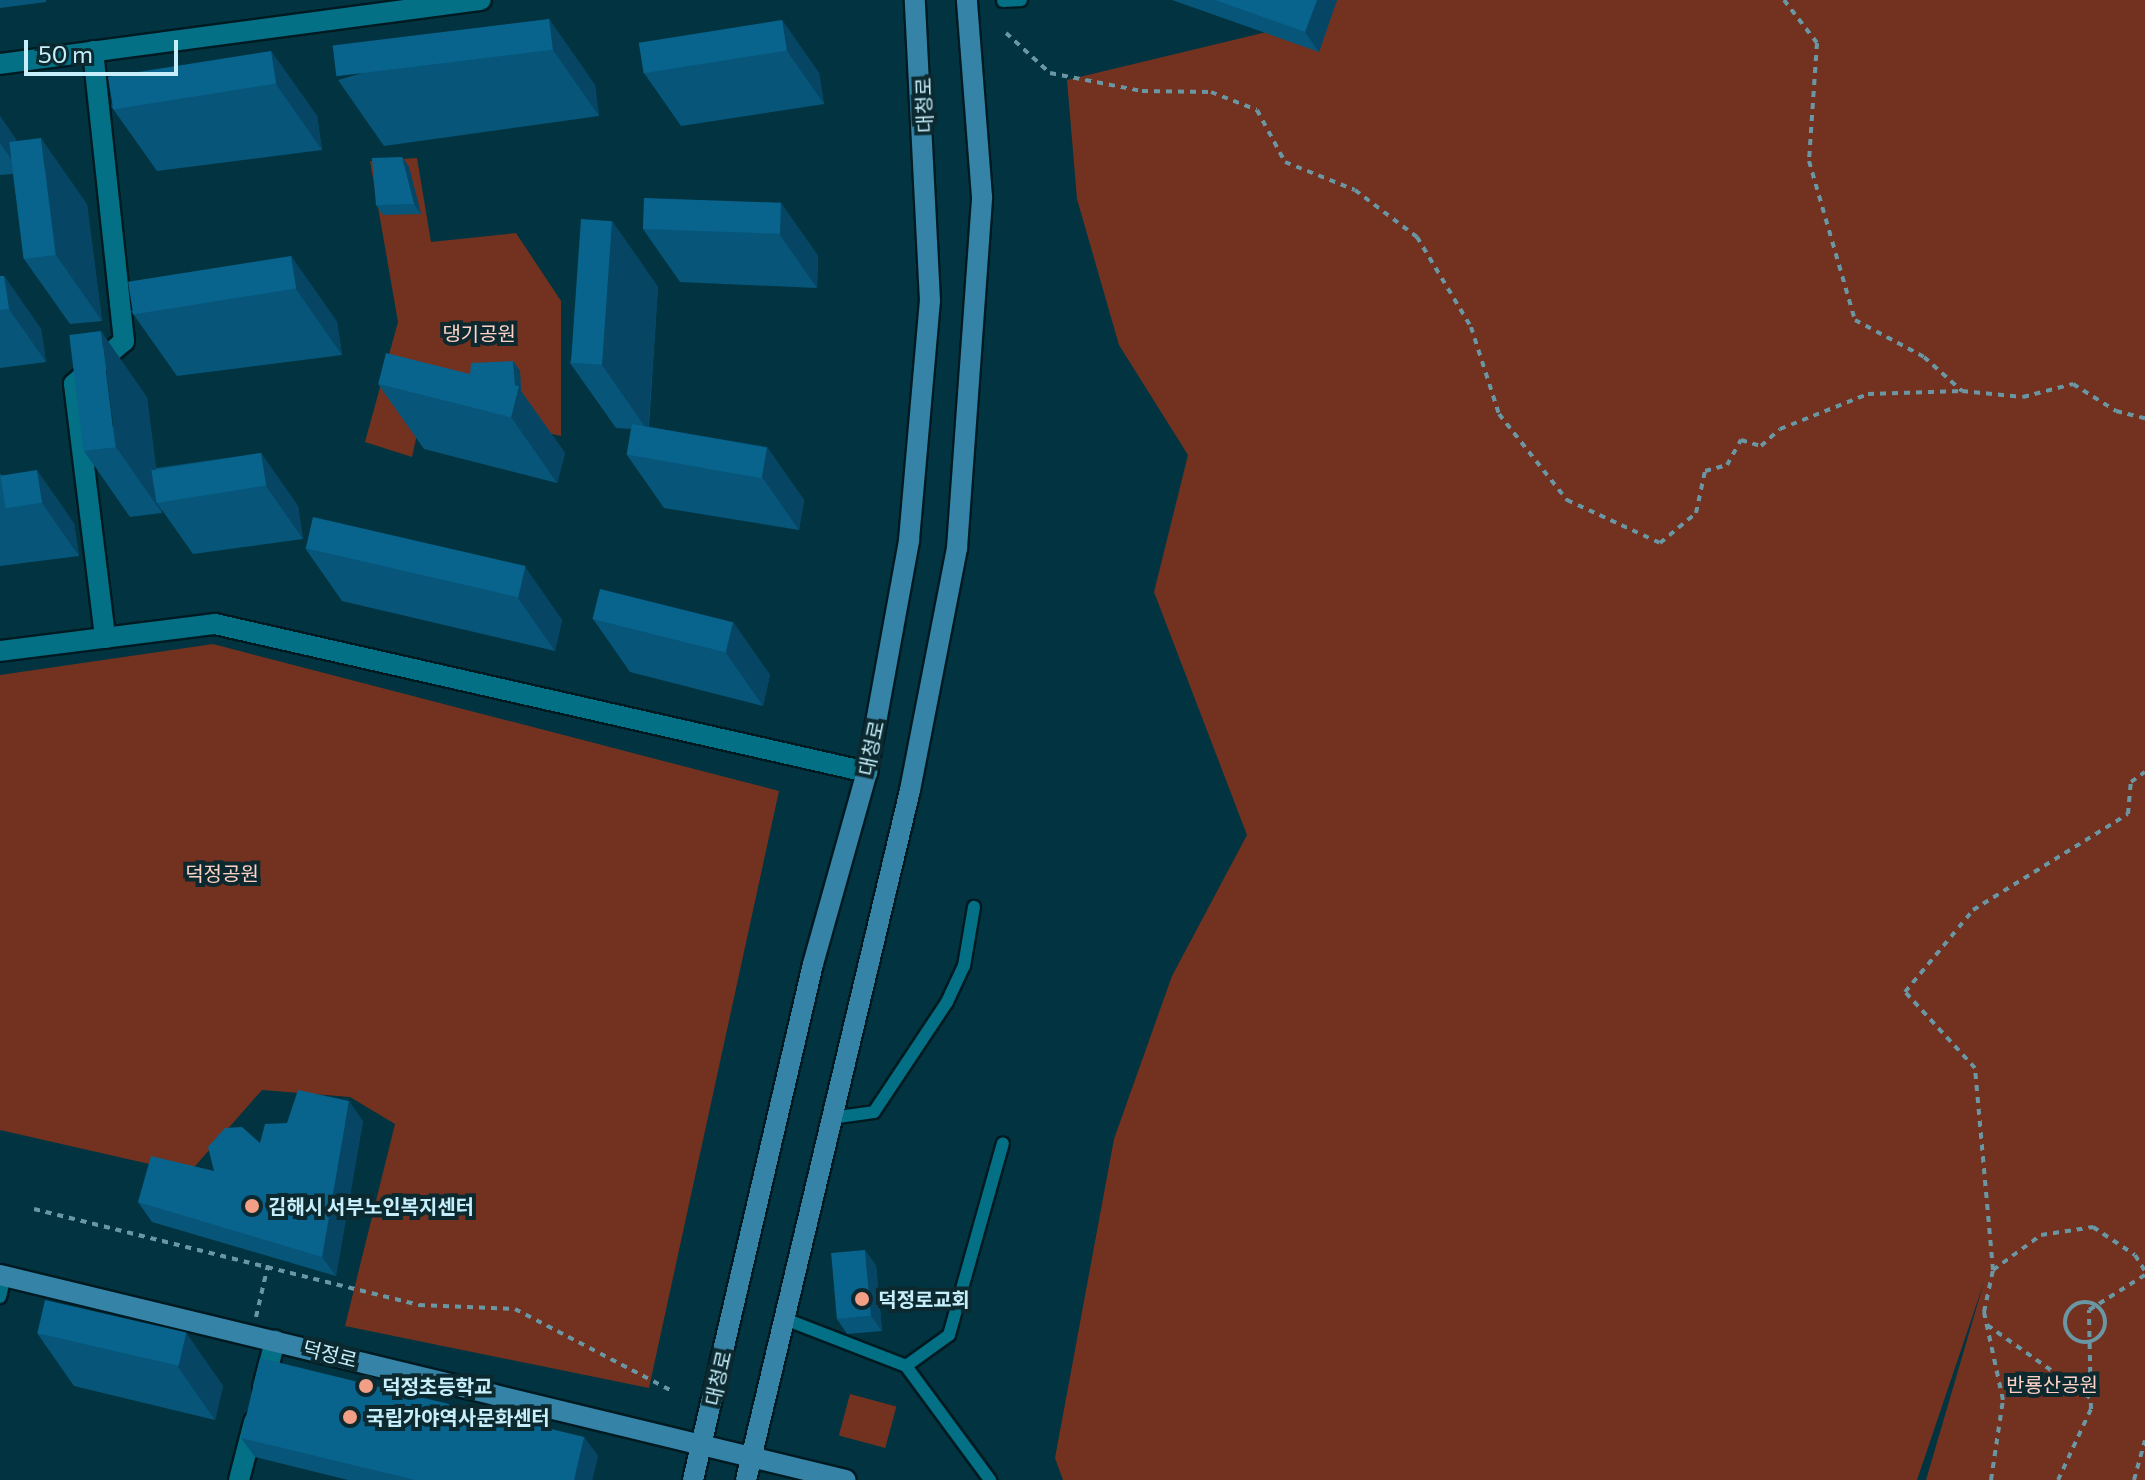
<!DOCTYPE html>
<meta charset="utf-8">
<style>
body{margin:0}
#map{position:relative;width:2145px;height:1480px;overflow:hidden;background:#013440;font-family:Commissioner,"Noto Sans KR",sans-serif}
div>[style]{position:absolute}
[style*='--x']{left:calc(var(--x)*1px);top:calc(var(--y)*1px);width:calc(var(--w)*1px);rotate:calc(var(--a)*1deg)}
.green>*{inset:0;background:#72321f;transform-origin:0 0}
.path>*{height:4px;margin-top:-2px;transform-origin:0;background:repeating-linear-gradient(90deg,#6a97a3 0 6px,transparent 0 12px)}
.path>.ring{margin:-2px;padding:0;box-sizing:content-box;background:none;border:4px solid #6a97a3;border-radius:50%}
.roads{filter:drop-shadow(2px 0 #001a21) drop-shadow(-2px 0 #001a21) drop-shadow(0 2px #001a21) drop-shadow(0 -2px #001a21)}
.lane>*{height:12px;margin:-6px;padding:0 6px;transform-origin:6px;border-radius:6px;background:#037085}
.street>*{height:20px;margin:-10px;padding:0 10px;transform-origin:10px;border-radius:10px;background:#037085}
.secondary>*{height:20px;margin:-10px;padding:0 10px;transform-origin:10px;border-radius:10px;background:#3584a8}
.wall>*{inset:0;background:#075579}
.shaded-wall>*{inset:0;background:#064563}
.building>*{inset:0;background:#08638d;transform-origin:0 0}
.dots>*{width:22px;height:22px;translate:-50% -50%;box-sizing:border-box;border:4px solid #0d2930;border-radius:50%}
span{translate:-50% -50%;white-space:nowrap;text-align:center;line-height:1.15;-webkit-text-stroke:8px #0d2930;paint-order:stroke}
.street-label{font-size:20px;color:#c7effb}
.park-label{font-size:20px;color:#fdd1c4}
.poi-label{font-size:20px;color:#c7effb;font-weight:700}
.left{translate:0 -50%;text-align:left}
.scale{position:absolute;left:24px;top:40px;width:154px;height:36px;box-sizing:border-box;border:4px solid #c7effb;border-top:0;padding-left:10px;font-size:24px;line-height:28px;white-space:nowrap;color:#c7effb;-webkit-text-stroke:6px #0d2930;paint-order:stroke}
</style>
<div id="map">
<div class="green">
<i style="clip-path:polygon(1334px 0,2145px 0,2145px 1480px,1926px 1480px,1984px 1282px,1917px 1480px,1063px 1480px,1055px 1458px,1114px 1139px,1172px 976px,1247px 835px,1154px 592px,1188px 455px,1119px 345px,1077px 199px,1067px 80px,1329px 17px)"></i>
<i style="clip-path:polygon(417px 158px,431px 242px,516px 233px,561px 301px,561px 436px,423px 407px,412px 457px,365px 442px,398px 322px,370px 161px)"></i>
<i style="clip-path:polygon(213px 644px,779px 791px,649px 1388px,345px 1326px,395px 1124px,350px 1097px,262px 1090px,189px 1173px,0 1130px,0 675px)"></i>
<i style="left:850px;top:1394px;width:48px;height:43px;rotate:15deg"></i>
</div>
<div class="path">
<i style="--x:1784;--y:0;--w:54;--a:52.5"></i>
<i style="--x:1817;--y:43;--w:118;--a:93.9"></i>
<i style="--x:1809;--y:161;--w:166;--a:73.9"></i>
<i style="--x:1855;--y:320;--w:78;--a:28.2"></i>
<i style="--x:1924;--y:357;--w:51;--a:41.8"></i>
<i style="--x:1962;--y:391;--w:61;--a:5.6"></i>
<i style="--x:2023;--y:397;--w:52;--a:-14.6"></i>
<i style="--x:2073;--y:384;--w:51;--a:32.1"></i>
<i style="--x:2116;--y:411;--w:30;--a:14"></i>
<i style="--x:1006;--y:33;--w:59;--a:42.3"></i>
<i style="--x:1050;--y:73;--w:94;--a:11.1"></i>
<i style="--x:1142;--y:91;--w:69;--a:0.8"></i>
<i style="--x:1211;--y:92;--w:49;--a:21.4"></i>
<i style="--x:1257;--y:110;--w:59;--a:61.7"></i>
<i style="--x:1285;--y:162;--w:75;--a:21.8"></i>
<i style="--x:1355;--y:190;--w:78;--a:37.2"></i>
<i style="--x:1417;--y:237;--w:105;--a:59"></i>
<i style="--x:1471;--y:327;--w:91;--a:72.2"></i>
<i style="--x:1499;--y:414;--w:110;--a:51.7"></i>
<i style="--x:1567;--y:500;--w:102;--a:24.8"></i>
<i style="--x:1660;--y:543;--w:47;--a:-39.8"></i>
<i style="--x:1696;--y:513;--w:43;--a:-77.9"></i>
<i style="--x:1705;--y:471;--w:23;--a:-15"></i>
<i style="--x:1727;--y:465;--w:29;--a:-61"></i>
<i style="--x:1741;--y:440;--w:21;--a:17"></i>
<i style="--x:1761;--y:446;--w:25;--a:-42"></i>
<i style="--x:1780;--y:429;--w:95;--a:-21.7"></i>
<i style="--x:1868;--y:394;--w:94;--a:-1.8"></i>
<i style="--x:34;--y:1209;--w:397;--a:14"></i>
<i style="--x:419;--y:1305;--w:96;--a:2.4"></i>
<i style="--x:515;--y:1309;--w:175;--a:27.6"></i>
<i style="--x:1993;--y:1270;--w:203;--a:-95.1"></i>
<i style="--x:1975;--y:1068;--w:103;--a:-132.6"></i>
<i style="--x:1905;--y:992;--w:107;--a:-50.3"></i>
<i style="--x:1973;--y:910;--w:182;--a:-31.8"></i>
<i style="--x:2128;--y:814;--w:32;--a:-85"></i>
<i style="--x:2131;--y:782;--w:17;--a:-36"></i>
<i class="ring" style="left:2065px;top:1302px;width:36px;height:36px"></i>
<i style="--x:256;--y:1317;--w:53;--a:-77"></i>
<i style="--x:1987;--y:1325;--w:128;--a:35.2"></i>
<i style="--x:1991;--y:1480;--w:81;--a:-81.5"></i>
<i style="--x:2003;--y:1400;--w:90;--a:-102.2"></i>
<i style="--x:1984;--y:1312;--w:43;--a:-77.9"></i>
<i style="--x:1993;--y:1270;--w:59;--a:-36.1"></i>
<i style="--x:2041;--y:1235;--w:53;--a:-8.7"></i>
<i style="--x:2093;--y:1227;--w:50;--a:33.7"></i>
<i style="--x:2135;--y:1255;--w:19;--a:58"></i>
<i style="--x:2058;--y:1480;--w:78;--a:-65.1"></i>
<i style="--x:2091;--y:1409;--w:99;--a:-91.2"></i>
<i style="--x:2089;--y:1310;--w:66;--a:-32"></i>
<i style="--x:2134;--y:1480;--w:41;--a:-74.6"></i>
</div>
<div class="roads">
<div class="lane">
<i style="--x:1003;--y:1;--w:18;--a:-3"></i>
<i style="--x:831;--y:1118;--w:43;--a:-7.9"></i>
<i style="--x:874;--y:1112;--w:132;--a:-56.4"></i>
<i style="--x:947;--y:1002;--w:40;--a:-65"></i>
<i style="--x:964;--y:966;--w:60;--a:-80.4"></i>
<i style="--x:0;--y:1297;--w:22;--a:-77"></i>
<i style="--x:785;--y:1319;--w:130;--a:21.2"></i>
<i style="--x:906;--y:1366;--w:142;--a:53.6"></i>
<i style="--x:906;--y:1366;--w:53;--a:-35.8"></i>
<i style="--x:949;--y:1335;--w:199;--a:-74.3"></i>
</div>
<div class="street">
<i style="--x:93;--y:51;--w:292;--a:83.9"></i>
<i style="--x:124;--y:341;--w:66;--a:139.3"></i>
<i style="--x:74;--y:384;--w:256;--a:83"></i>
<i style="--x:0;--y:64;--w:485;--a:-7.6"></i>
<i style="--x:0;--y:651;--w:217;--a:-7.2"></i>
<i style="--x:215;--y:624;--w:669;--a:12.79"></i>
<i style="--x:263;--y:1387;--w:48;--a:-75.4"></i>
<i style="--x:239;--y:1480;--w:60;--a:-75.5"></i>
</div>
<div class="secondary">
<i style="--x:0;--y:1275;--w:870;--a:13.62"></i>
<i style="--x:693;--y:1480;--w:530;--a:-76.91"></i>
<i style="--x:813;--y:964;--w:199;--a:-74.3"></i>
<i style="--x:867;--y:772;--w:236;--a:-79.7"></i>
<i style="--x:909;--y:540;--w:240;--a:-85"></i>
<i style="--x:930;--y:301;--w:301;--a:-92.9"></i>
<i style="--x:746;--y:1480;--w:709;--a:-76.63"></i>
<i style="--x:910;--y:790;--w:247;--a:-79"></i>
<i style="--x:957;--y:548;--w:352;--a:-85.9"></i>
<i style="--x:982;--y:197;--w:198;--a:-94.4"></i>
</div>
</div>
<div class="wall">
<i style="clip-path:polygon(0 0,46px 0,46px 2px,0 8px)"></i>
<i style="clip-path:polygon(1172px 0,1337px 0,1319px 52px)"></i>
<i style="clip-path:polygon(549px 19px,595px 85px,599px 116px,384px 146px,338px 80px)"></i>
<i style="clip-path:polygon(782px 20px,819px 73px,824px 104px,681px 126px,644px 73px)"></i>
<i style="clip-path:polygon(271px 51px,317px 116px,322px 150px,157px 171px,111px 106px)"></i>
<i style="clip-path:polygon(0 116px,17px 142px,87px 204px,102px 321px,70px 324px,24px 259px,13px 174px,0 175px)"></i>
<i style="clip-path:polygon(402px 157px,409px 167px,421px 214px,383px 215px,376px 205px)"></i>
<i style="clip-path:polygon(781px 203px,818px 256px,817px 288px,680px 282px,643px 229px)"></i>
<i style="clip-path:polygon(612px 221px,658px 287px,649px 427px,767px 447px,804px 500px,799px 530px,664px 508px,627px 455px,631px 429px,616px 428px,570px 363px)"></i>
<i style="clip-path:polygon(291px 256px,337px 322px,342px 355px,177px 376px,131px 311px)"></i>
<i style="clip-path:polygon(0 276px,4px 276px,41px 329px,46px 362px,0 368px)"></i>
<i style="clip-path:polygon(513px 361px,520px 371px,521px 391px,565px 453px,557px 483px,424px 449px,378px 384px,470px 375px)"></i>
<i style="clip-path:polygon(147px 397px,156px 468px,261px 453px,298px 506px,303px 539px,193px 554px,162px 510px,162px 513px,130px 517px,84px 451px)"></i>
<i style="clip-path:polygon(0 474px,74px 523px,79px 556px,0 566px)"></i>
<i style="clip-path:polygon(305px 548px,525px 567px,562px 620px,555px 651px,342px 601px)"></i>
<i style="clip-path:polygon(593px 619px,733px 622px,770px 675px,763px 706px,630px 672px)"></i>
<i style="clip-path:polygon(363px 1121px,336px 1276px,152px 1222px,138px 1202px,214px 1171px,260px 1143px)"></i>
<i style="clip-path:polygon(876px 1265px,882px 1331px,847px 1334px,837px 1319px)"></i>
<i style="clip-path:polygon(37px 1333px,186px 1333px,223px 1386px,215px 1420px,74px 1386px)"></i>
<i style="clip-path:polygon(584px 1437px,598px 1456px,592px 1480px,348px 1480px,255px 1457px,241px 1438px)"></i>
</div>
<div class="shaded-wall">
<i style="clip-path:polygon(1317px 0,1337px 0,1319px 52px,1305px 32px)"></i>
<i style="clip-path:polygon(549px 19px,595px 85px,599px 116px,553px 50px)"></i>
<i style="clip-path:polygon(782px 20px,819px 73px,824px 104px,787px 51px)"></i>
<i style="clip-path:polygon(271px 51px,317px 116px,322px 150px,276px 84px)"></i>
<i style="clip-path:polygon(0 116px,16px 139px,21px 173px,0 143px)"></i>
<i style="clip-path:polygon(41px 138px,87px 204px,102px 321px,56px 255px)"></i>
<i style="clip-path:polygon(402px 157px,409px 167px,421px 214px,414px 204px)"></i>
<i style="clip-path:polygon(781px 203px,818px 256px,817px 288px,780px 235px)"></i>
<i style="clip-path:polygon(612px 221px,658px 287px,648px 431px,602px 365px)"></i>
<i style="clip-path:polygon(291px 256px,337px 322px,342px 355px,296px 289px)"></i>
<i style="clip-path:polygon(4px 276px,41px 329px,46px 362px,9px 309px)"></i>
<i style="clip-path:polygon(101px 331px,147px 397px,160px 501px,156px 501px,162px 510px,162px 513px,116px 447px)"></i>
<i style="clip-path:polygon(513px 361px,520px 371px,521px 391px,565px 453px,557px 483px,511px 417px)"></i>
<i style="clip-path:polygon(767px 447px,804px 500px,799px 530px,762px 477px)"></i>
<i style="clip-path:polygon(261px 453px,298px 506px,303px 539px,266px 486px)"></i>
<i style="clip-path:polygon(37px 470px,74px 523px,79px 556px,42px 503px)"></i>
<i style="clip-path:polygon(525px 567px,562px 620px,555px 651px,518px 598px)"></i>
<i style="clip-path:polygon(733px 622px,770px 675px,763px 706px,726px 653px)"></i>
<i style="clip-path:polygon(349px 1101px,363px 1121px,336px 1276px,322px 1257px)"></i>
<i style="clip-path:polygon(865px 1250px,876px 1265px,882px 1331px,871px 1316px)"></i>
<i style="clip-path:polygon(186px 1333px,223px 1386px,215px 1420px,178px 1367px)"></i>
<i style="clip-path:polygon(584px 1437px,598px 1456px,592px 1480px,574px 1480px)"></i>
</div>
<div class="building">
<i style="clip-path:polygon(1215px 0,1317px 0,1305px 32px)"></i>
<i style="left:549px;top:19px;width:31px;height:218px;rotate:83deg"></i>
<i style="left:782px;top:20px;width:31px;height:145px;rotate:81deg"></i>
<i style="left:271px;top:51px;width:33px;height:165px;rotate:81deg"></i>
<i style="left:41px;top:138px;width:118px;height:32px;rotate:83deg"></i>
<i style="clip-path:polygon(402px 157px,414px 204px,376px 205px,372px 158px)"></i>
<i style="left:644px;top:198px;width:137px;height:31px;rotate:2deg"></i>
<i style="left:581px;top:219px;width:31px;height:144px;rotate:4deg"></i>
<i style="left:291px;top:256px;width:33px;height:165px;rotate:81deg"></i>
<i style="clip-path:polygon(0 276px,4px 276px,9px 309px,0 310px)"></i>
<i style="left:101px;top:331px;width:117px;height:32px;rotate:83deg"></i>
<i style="left:386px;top:353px;width:137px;height:32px;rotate:14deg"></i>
<i style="clip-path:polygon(513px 361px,515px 386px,470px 375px,471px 363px)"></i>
<i style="left:632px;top:424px;width:137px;height:31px;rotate:10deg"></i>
<i style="left:261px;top:453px;width:33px;height:111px;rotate:81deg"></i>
<i style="left:37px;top:470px;width:33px;height:37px;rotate:81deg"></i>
<i style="left:313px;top:517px;width:218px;height:32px;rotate:13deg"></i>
<i style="left:600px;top:589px;width:137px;height:31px;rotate:14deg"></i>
<i style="clip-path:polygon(298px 1090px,349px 1101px,322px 1257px,138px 1202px,151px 1156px,214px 1171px,208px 1147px,225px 1128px,242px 1127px,260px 1143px,265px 1124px,287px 1123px)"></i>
<i style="left:865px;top:1250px;width:66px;height:34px;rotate:85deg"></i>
<i style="left:45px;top:1300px;width:145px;height:34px;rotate:13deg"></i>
<i style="clip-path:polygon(260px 1358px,584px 1437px,574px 1480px,415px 1480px,241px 1438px)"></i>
</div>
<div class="dots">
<i style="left:252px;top:1206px;background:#f39f86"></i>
<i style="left:862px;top:1299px;background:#f39f86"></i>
<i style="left:366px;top:1386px;background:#f39f86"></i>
<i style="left:350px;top:1417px;background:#f39f86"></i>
</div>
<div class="street-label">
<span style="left:924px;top:105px;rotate:-92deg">대청로</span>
<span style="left:871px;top:748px;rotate:-78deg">대청로</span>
<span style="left:330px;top:1354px;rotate:14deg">덕정로</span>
<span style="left:718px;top:1378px;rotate:-77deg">대청로</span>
</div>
<div class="park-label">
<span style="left:479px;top:333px">댕기공원</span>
<span style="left:222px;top:873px">덕정공원</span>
<span style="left:2052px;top:1384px">반룡산공원</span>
</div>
<div class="poi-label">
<span class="left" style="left:268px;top:1206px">김해시 서부노인복지센터</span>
<span class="left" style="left:878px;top:1299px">덕정로교회</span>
<span class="left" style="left:382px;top:1386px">덕정초등학교</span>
<span class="left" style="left:366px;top:1417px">국립가야역사문화센터</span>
</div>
<div class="scale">50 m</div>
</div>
